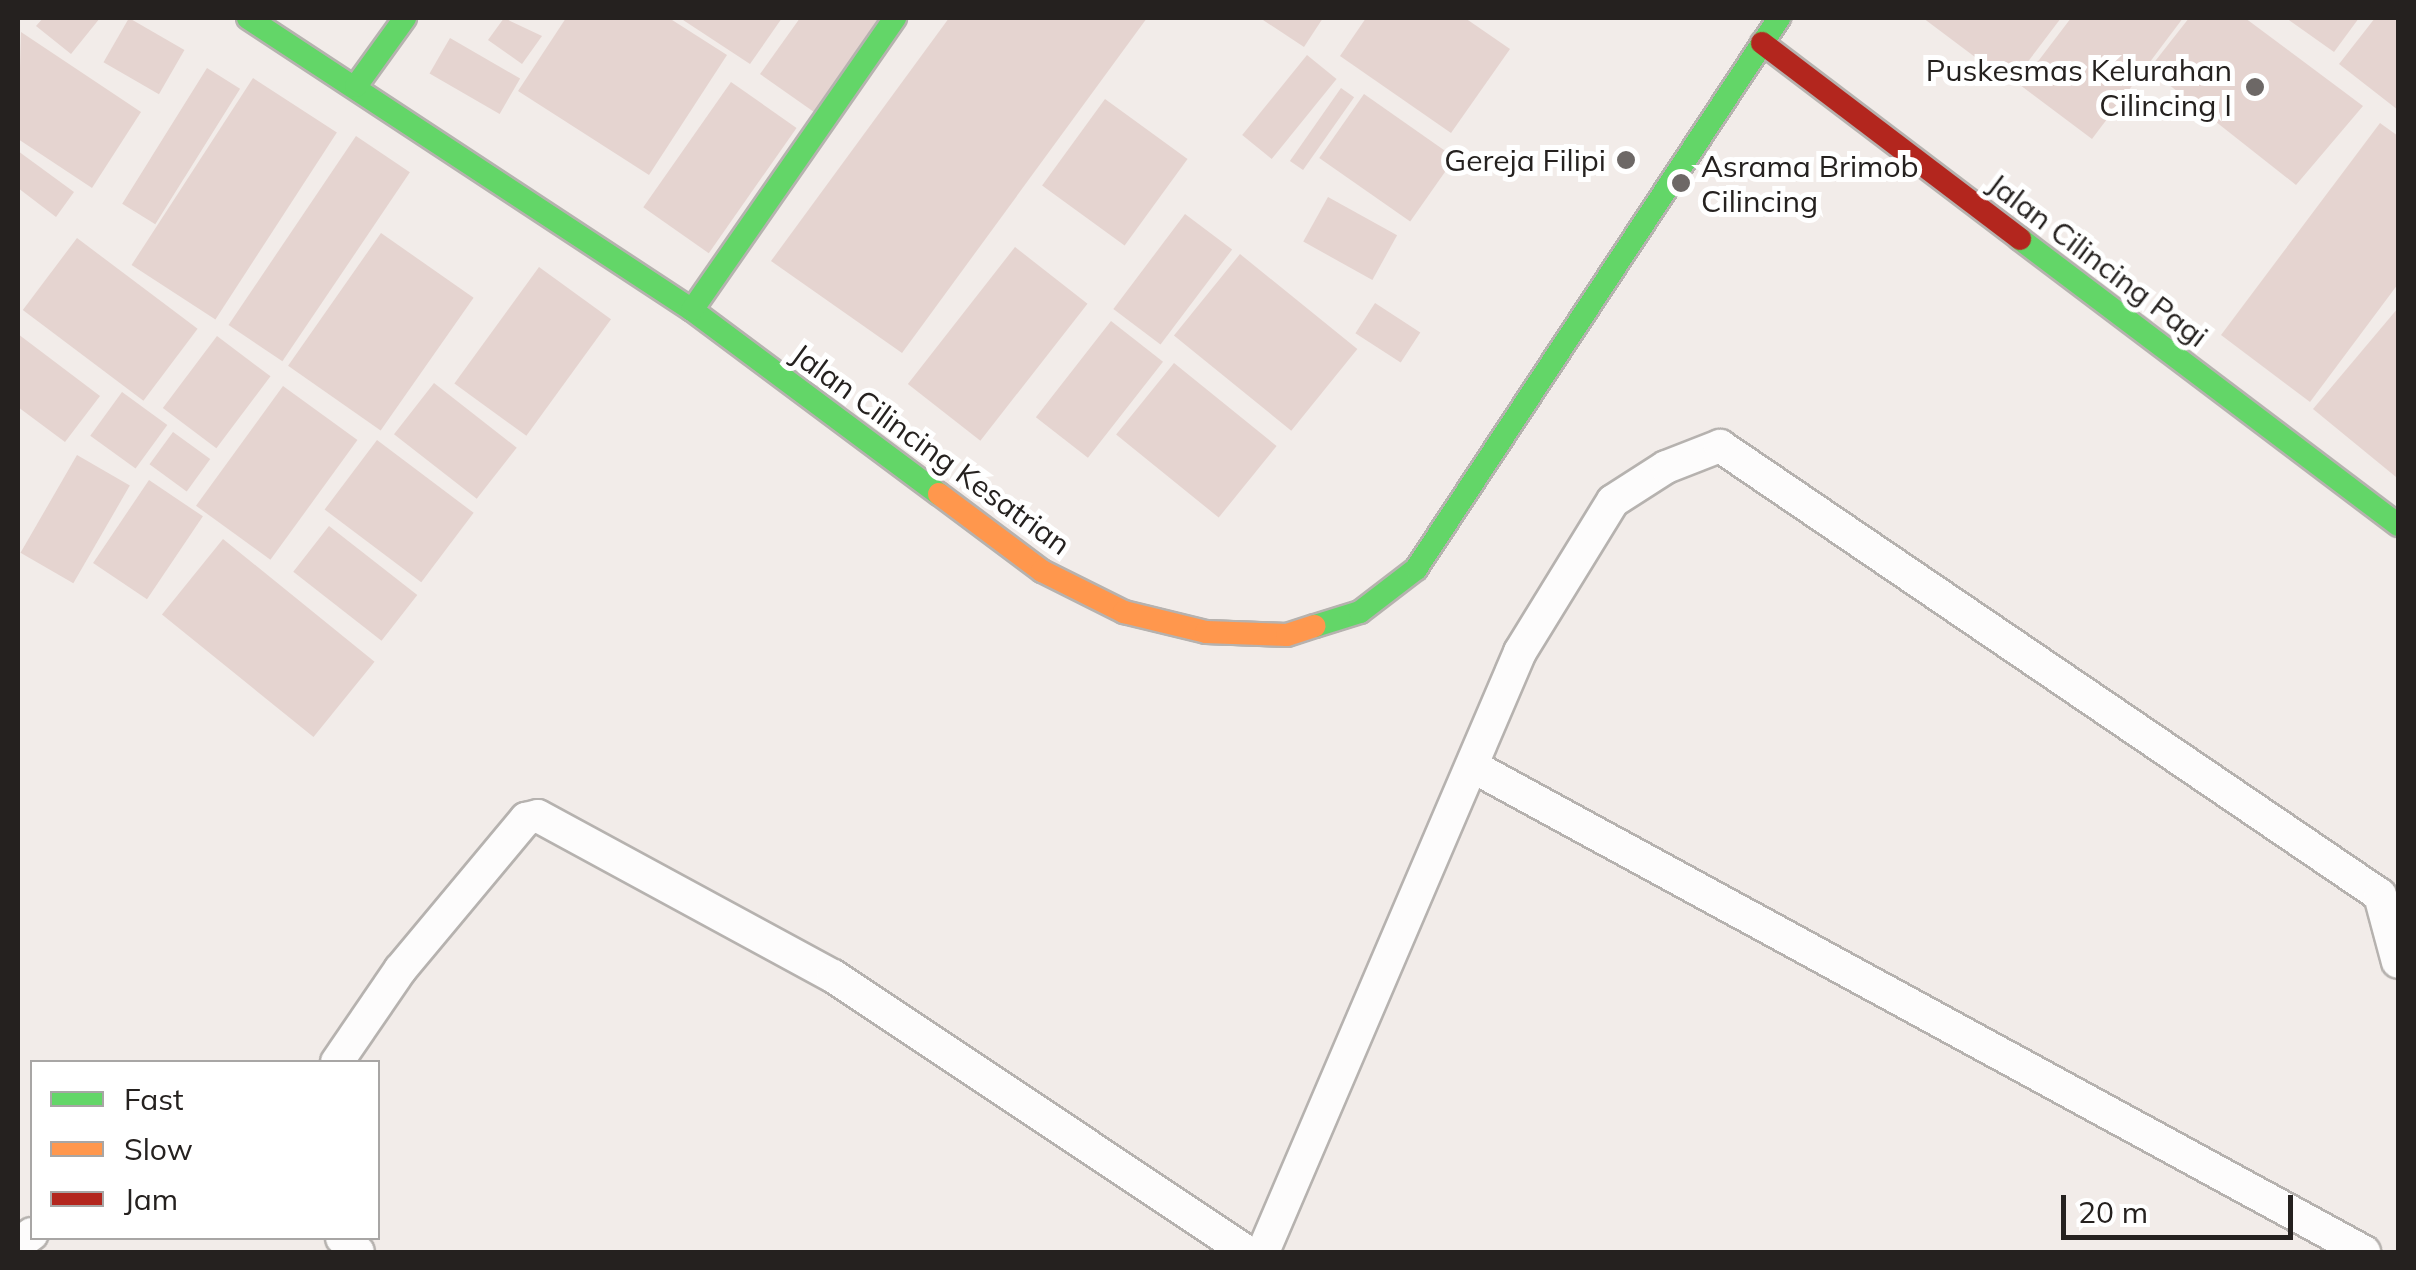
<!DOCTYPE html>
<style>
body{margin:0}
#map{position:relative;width:2416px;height:1270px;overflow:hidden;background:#f2ece9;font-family:Mulish,sans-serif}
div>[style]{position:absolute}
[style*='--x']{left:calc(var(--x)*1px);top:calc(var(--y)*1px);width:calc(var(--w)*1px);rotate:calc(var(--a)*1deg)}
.building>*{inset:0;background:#e5d4d0;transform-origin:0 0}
.roads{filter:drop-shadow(2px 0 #b6b2af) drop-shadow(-2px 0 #b6b2af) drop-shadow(0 2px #b6b2af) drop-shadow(0 -2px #b6b2af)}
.lane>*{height:32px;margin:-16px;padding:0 16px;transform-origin:16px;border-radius:16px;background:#fdfcfc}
.fast>*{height:22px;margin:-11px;padding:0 11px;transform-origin:11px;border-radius:11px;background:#63d668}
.slow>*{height:22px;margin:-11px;padding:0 11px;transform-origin:11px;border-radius:11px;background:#ff974d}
.jam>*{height:22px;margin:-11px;padding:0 11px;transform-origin:11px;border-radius:11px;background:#b3261e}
.dots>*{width:28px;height:28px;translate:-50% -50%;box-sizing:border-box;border:5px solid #fff;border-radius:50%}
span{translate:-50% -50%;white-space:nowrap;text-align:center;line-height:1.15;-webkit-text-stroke:10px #fff;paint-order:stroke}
.poi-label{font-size:30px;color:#25211f}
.right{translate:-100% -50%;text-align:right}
.left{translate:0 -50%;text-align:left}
.street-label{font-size:30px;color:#25211f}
.frame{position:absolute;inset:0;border:20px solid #25211f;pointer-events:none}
.legend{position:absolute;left:30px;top:1060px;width:350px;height:180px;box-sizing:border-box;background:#fff;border:2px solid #a8a6a5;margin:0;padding:12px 18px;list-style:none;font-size:30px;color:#25211f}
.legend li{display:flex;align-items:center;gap:20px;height:50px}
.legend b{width:50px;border:2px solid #a8a6a5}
.scale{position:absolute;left:2061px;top:1195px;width:232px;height:45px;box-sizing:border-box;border:5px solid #25211f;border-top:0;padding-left:12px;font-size:30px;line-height:35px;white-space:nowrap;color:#25211f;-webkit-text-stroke:8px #fff;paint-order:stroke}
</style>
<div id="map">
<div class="building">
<i style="clip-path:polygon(43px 18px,100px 18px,71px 54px,36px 26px)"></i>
<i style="left:129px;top:18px;width:64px;height:51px;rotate:30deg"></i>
<i style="clip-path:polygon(504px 18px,542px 36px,522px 64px,488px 40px)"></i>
<i style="clip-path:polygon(669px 18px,727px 55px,649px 175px,518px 91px,566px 18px)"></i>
<i style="clip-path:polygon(680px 18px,782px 18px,750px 64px)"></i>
<i style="clip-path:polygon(800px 18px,881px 18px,814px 112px,760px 74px)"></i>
<i style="clip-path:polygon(949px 18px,1147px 18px,902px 353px,771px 261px)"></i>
<i style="clip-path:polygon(1260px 18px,1323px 18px,1304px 47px)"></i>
<i style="clip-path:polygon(1366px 18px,1465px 18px,1510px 49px,1451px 133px,1340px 56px)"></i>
<i style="clip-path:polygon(1923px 18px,2061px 18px,2011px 84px)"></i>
<i style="clip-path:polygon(2071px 18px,2183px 18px,2092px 139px,2020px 85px)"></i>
<i style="clip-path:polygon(2189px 18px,2245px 18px,2363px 106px,2296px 185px,2149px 69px)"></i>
<i style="clip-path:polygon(2286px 18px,2359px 18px,2334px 52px)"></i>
<i style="clip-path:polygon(2375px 18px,2398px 18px,2398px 110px,2339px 64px)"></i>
<i style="clip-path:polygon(21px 32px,141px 112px,92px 188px,18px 139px)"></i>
<i style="left:450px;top:38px;width:81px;height:41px;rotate:30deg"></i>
<i style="left:1307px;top:55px;width:38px;height:103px;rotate:39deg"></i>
<i style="left:207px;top:68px;width:39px;height:160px;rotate:32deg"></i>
<i style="left:253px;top:78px;width:100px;height:223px;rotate:33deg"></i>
<i style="left:731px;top:82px;width:80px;height:153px;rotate:35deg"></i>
<i style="left:1341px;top:88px;width:16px;height:89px;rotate:35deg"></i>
<i style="left:1364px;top:94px;width:111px;height:78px;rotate:35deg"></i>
<i style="left:1105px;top:99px;width:102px;height:107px;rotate:36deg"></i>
<i style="clip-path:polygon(2380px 123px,2398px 136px,2398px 284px,2310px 402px,2221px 335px)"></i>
<i style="left:356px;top:136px;width:65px;height:228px;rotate:34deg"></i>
<i style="clip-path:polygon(18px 151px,74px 192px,56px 217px,18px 188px)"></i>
<i style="left:1328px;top:197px;width:79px;height:51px;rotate:29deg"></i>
<i style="left:1185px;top:214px;width:59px;height:119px;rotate:37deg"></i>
<i style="left:381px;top:233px;width:113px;height:162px;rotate:35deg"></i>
<i style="left:77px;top:238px;width:151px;height:90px;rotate:37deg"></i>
<i style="left:1015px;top:247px;width:92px;height:174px;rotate:38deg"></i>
<i style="left:1240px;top:254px;width:151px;height:105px;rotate:39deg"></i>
<i style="left:539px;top:267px;width:89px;height:144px;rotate:36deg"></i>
<i style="left:1375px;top:303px;width:54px;height:36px;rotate:33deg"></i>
<i style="clip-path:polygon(2398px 308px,2398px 474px,2396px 477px,2313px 409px)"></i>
<i style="left:1111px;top:321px;width:66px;height:122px;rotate:38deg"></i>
<i style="clip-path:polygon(18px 334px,100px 396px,65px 442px,18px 407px)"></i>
<i style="left:217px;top:336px;width:67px;height:90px;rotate:37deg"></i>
<i style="left:1174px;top:363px;width:132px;height:92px;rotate:39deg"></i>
<i style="left:434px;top:383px;width:105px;height:65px;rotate:38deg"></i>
<i style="left:283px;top:386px;width:92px;height:148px;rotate:36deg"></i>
<i style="left:122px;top:392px;width:56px;height:54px;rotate:36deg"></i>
<i style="left:173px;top:432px;width:46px;height:40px;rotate:36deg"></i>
<i style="left:377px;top:440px;width:121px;height:87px;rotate:37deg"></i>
<i style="left:77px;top:455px;width:61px;height:113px;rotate:30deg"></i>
<i style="left:149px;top:480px;width:65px;height:100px;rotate:34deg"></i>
<i style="left:329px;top:526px;width:112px;height:58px;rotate:38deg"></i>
<i style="left:223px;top:539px;width:195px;height:97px;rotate:39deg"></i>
</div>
<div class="roads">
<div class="lane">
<i style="--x:1472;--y:766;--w:1016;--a:28.58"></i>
<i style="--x:337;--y:1062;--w:112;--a:-55.6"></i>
<i style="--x:400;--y:970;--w:197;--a:-50.2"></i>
<i style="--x:526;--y:819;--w:12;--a:-14"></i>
<i style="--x:538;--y:816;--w:336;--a:28.5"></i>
<i style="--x:833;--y:976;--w:498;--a:33.7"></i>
<i style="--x:342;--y:1238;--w:21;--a:41"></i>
<i style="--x:18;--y:1244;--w:17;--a:-36"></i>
<i style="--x:1263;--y:1252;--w:653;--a:-66.81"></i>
<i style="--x:1520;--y:652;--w:177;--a:-58.4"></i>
<i style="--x:1613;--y:501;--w:63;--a:-32.7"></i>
<i style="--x:1666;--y:467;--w:58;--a:-21.3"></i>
<i style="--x:1720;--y:446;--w:798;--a:34.23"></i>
<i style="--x:2380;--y:895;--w:69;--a:75"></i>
</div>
<div class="fast">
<i style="--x:248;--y:18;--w:531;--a:33.33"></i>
<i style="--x:692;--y:310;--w:308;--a:36.7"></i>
<i style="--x:356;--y:86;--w:84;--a:-54.2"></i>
<i style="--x:2020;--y:239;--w:474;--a:37.1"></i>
<i style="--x:692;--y:310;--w:356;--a:-55.2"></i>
<i style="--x:1315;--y:626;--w:47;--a:-17.3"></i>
<i style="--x:1360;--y:612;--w:71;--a:-37.5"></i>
<i style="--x:1416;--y:569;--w:660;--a:-56.62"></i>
</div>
<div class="slow">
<i style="--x:939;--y:494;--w:129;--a:36.8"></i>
<i style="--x:1042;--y:571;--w:92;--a:26.6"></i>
<i style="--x:1124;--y:612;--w:84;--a:13.7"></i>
<i style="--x:1206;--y:632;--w:81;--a:2.1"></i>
<i style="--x:1287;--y:635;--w:29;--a:-18"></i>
</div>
<div class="jam">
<i style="--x:1762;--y:43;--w:324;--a:37.2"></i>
</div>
</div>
<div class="dots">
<i style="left:2255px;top:87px;background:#6d6866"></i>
<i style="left:1626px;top:160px;background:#6d6866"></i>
<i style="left:1681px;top:183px;background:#6d6866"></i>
</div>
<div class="poi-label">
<span class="right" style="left:2232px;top:87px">Puskesmas Kelurahan<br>Cilincing I</span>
<span class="right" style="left:1606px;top:160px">Gereja Filipi</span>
<span class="left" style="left:1701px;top:183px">Asrama Brimob<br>Cilincing</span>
</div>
<div class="street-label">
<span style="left:2098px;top:260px;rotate:37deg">Jalan Cilincing Pagi</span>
<span style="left:931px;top:449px;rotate:36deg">Jalan Cilincing Kesatrian</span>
</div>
<div class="frame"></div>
<ul class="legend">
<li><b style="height:12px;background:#63d668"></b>Fast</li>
<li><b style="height:12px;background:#ff974d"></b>Slow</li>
<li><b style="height:12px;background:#b3261e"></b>Jam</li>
</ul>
<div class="scale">20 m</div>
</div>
